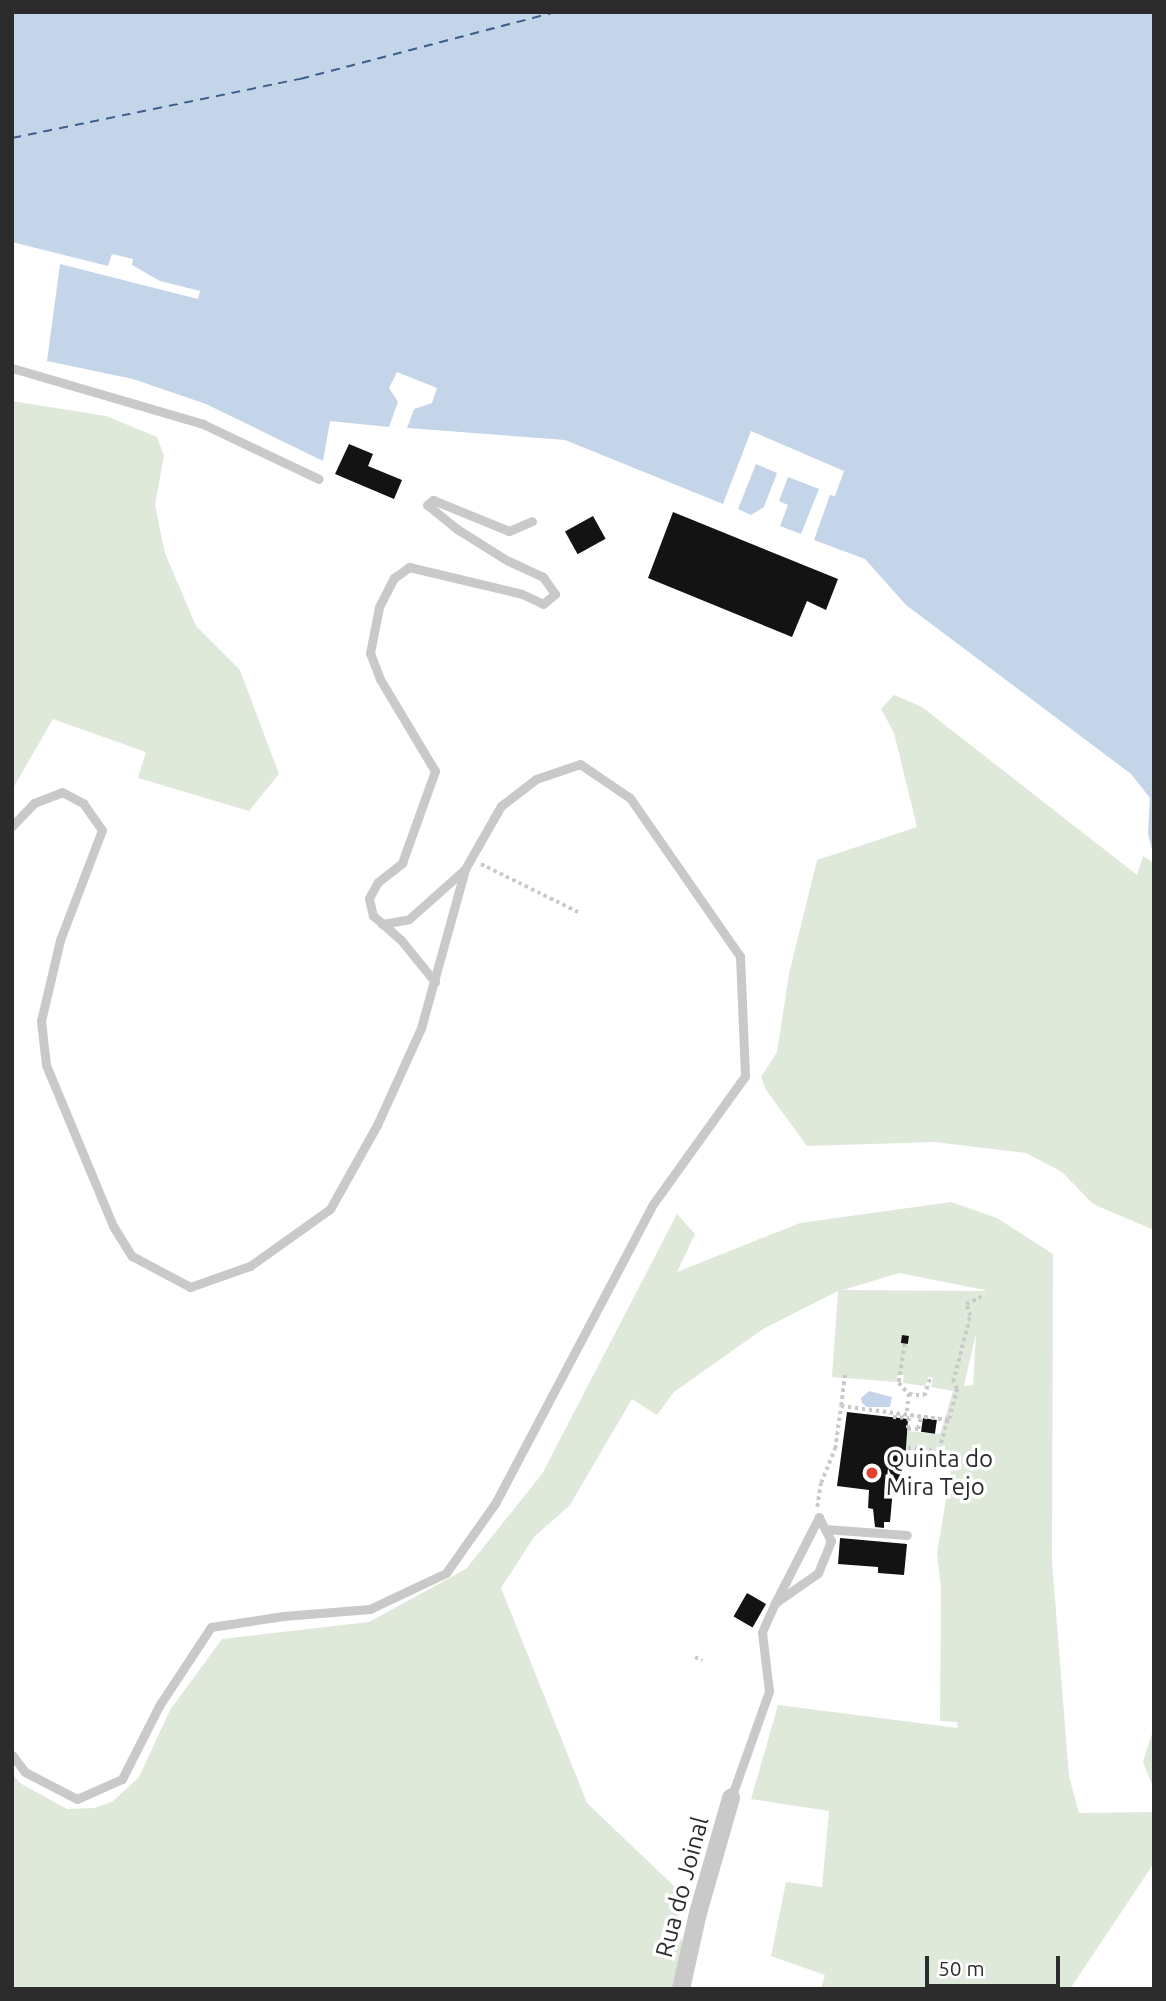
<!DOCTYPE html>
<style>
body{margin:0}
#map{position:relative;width:1166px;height:2001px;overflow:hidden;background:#fff;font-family:Ubuntu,sans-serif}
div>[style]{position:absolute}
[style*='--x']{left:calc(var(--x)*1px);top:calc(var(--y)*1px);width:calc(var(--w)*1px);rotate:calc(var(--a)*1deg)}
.green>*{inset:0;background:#dfe9d9}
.water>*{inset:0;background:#c5d5e9}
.ferry>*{height:2px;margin-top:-1px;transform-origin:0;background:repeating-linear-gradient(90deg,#3d5f8a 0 9px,transparent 0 16px)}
.building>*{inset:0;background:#131313;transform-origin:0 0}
.path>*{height:3.5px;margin-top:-1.75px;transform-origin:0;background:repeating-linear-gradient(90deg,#c9c9c9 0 3.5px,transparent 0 7px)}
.lane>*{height:9px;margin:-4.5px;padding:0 4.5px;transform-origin:4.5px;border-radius:4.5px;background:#c9c9c9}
.street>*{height:18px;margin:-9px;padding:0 9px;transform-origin:9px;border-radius:9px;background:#c9c9c9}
.dots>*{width:19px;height:19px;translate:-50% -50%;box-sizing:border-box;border:4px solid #fff;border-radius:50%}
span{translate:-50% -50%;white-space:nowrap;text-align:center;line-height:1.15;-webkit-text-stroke:7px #fff;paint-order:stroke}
.poi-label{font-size:24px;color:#2c2c2c}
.left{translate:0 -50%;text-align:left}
.street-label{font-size:24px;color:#2c2c2c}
.frame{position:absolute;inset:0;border:14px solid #2c2c2c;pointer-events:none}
.scale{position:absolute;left:925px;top:1956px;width:135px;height:32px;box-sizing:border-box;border:4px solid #2c2c2c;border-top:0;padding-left:9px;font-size:21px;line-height:24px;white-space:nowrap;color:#2c2c2c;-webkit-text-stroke:5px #fff;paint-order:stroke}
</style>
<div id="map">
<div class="green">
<i style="clip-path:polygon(12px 401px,106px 416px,157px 437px,164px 456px,155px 505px,165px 553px,196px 626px,240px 670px,279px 774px,249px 811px,138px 778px,146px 752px,53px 719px,12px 790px)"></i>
<i style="clip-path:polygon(894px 695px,922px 707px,1137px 875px,1143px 856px,1154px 863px,1154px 1230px,1093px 1204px,1062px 1172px,1026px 1153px,934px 1142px,807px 1146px,766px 1090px,761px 1077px,777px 1052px,789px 974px,817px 860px,917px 827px,894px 733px,881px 709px)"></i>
<i style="clip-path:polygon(evenodd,951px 1202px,997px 1218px,1053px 1254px,1052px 1561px,1069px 1776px,1079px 1813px,1154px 1812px,1154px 1863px,1070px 1989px,821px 1989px,825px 1975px,771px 1956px,786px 1882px,822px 1887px,829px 1811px,751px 1799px,778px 1705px,958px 1728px,957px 1722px,940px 1721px,941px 1588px,937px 1553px,952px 1464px,903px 1459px,906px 1431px,940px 1434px,953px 1391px,931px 1387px,933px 1378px,928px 1377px,925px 1386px,903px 1383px,904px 1375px,898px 1375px,896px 1382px,832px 1377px,838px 1291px,763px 1329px,674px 1392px,657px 1415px,632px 1399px,570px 1505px,534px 1537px,501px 1588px,587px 1803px,676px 1888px,687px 1989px,12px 1989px,12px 1774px,20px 1783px,67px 1809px,95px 1808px,113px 1801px,139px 1777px,170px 1710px,222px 1639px,369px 1622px,466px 1569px,542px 1474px,677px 1214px,695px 1234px,677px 1272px,800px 1223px,951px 1202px,899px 1273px,985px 1290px,985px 1291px,843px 1290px,899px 1273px,951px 1202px,976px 1334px,973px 1385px,965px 1386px,964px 1385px,976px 1334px)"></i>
<i style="clip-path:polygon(1154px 1727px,1154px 1789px,1143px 1762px)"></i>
</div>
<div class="water">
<i style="clip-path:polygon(12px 12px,1154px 12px,1154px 858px,1148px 833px,1150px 798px,1131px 774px,906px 605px,865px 559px,814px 540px,830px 495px,835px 496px,844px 471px,751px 431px,723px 504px,565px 440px,407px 428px,414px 409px,432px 403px,437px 388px,397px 372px,389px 388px,398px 402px,389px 427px,330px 421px,323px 461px,206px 404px,133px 379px,47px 361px,60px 264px,198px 299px,200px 291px,160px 281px,132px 265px,133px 259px,112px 254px,108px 266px,12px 242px)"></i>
<i style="clip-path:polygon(756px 464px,777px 473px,764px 507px,751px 515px,738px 509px)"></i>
<i style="clip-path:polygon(788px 477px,819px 489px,801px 534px,780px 526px,788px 505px,779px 501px)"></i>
<i style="clip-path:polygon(869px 1391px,892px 1397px,890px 1407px,867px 1407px,862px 1403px,861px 1398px)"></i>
</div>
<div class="ferry">
<i style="--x:12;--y:138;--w:294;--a:-11.6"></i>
<i style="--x:300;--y:79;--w:265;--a:-14.7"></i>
</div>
<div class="building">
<i style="clip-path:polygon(349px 444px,373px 454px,368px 466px,402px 480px,394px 499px,335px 474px)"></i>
<i style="clip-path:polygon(673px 512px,838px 579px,826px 610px,807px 601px,792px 637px,648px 578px)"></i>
<i style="left:593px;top:516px;width:26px;height:32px;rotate:61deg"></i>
<i style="left:902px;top:1335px;width:7px;height:8px;rotate:8deg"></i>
<i style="clip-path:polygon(847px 1412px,908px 1419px,903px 1490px,893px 1489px,890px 1522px,884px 1522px,884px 1528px,875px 1527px,873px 1509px,868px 1508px,869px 1490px,837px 1486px)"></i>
<i style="left:923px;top:1418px;width:14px;height:14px;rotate:8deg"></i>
<i style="clip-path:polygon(840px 1538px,907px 1544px,904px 1575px,878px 1573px,878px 1567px,838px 1564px)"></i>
<i style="left:747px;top:1593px;width:22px;height:27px;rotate:30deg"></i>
</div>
<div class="path">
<i style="--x:481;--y:864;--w:110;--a:26.3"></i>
<i style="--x:905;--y:1344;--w:39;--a:99"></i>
<i style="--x:899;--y:1383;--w:15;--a:48"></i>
<i style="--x:909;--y:1394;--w:19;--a:96"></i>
<i style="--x:909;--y:1394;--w:15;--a:8"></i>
<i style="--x:924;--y:1396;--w:20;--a:-72"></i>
<i style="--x:841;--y:1406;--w:31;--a:-83"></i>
<i style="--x:893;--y:1417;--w:16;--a:4"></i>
<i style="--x:909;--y:1418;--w:11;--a:95"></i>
<i style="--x:908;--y:1429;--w:10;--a:0"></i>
<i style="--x:918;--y:1429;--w:13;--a:-77"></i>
<i style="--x:949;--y:1419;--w:31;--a:-75"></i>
<i style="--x:957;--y:1389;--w:8;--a:-120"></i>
<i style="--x:953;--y:1382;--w:68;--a:-75.6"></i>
<i style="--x:970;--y:1316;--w:13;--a:-108"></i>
<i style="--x:966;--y:1304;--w:17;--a:-25"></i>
<i style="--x:817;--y:1507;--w:24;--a:-81"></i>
<i style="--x:821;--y:1483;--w:37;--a:-68"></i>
<i style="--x:835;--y:1449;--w:43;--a:-82.1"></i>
<i style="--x:841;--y:1406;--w:108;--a:7.5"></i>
<i style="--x:948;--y:1420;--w:33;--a:106"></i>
<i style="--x:939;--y:1452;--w:33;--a:-173"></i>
<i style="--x:695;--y:1657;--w:8;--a:23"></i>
</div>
<div class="lane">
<i style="--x:12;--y:368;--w:199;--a:16.3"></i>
<i style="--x:203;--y:424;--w:128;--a:25.4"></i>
<i style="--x:12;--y:826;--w:32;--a:-46"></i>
<i style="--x:34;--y:803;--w:30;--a:-21"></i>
<i style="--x:62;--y:792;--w:24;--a:28"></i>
<i style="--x:83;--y:803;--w:33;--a:55"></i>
<i style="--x:102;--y:830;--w:118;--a:110.9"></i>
<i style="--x:60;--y:940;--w:83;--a:103.2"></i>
<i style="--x:41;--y:1021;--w:44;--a:83.5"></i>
<i style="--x:46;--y:1065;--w:174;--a:67.4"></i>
<i style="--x:113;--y:1226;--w:36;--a:58"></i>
<i style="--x:132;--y:1256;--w:66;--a:28.1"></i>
<i style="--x:190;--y:1287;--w:64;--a:-19.3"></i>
<i style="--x:250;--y:1266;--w:98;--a:-35.5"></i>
<i style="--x:330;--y:1209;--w:96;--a:-60.8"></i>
<i style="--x:377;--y:1125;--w:107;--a:-65.6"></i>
<i style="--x:421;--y:1028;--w:165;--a:-74.5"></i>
<i style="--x:465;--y:869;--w:73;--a:-60.3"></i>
<i style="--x:501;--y:806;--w:44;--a:-37.6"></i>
<i style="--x:536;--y:779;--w:46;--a:-18.8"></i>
<i style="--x:580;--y:764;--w:60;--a:34.2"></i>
<i style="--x:630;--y:798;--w:193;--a:55.2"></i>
<i style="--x:740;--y:956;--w:120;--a:87.6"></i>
<i style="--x:745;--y:1076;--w:158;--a:125.7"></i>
<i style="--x:653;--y:1204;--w:337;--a:117.8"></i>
<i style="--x:496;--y:1502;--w:87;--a:125.2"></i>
<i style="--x:446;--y:1573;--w:84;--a:154.7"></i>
<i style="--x:370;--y:1609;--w:87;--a:175.4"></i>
<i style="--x:283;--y:1616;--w:73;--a:171.3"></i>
<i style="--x:211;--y:1627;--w:95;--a:123.4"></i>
<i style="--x:159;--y:1706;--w:82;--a:116.9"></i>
<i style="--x:122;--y:1779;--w:49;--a:156"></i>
<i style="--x:77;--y:1799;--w:59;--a:-152.6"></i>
<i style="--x:25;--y:1772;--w:21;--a:-127"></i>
<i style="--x:382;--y:924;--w:27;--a:-10"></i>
<i style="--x:409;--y:919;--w:74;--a:-41.7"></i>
<i style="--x:435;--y:982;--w:54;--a:-129"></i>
<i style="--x:401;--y:940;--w:37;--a:-139"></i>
<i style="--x:373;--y:916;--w:18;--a:-103"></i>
<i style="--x:369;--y:898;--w:18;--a:-61"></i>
<i style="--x:378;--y:882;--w:31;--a:-38"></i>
<i style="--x:402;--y:863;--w:98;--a:-70.3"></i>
<i style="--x:435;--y:771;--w:107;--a:-120.9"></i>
<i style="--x:380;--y:679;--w:28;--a:-111"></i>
<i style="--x:370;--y:653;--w:47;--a:-78.9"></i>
<i style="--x:379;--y:607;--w:33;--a:-63"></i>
<i style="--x:394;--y:578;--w:19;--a:-36"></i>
<i style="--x:409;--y:567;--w:116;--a:13.4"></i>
<i style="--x:522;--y:594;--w:23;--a:25"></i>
<i style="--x:543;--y:604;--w:16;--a:-40"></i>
<i style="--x:555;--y:594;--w:21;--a:-125"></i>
<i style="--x:543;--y:577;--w:38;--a:-155"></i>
<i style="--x:508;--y:561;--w:60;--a:-147.9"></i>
<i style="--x:457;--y:529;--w:38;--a:-141"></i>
<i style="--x:427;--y:505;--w:8;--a:-40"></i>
<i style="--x:433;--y:500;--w:82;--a:22.2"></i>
<i style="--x:509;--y:531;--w:25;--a:-23"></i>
<i style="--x:825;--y:1529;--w:82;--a:4.2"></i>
<i style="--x:731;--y:1798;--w:114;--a:-70.4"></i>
<i style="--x:769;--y:1691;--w:59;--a:-96.8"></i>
<i style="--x:762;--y:1632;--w:32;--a:-66"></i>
<i style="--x:775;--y:1603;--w:52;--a:-34.9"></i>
<i style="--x:818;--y:1573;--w:35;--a:-68"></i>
<i style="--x:831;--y:1541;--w:27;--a:-117"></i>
<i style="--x:819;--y:1517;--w:97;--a:117.1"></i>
</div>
<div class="street">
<i style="--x:681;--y:1989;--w:78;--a:-77.4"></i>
<i style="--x:698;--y:1913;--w:120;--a:-74"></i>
</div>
<div class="dots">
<i style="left:872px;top:1473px;background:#df4232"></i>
</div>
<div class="poi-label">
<span class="left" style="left:886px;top:1473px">Quinta do<br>Mira Tejo</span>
</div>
<div class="street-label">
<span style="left:682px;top:1887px;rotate:-75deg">Rua do Joinal</span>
</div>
<div class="frame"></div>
<div class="scale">50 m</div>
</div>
